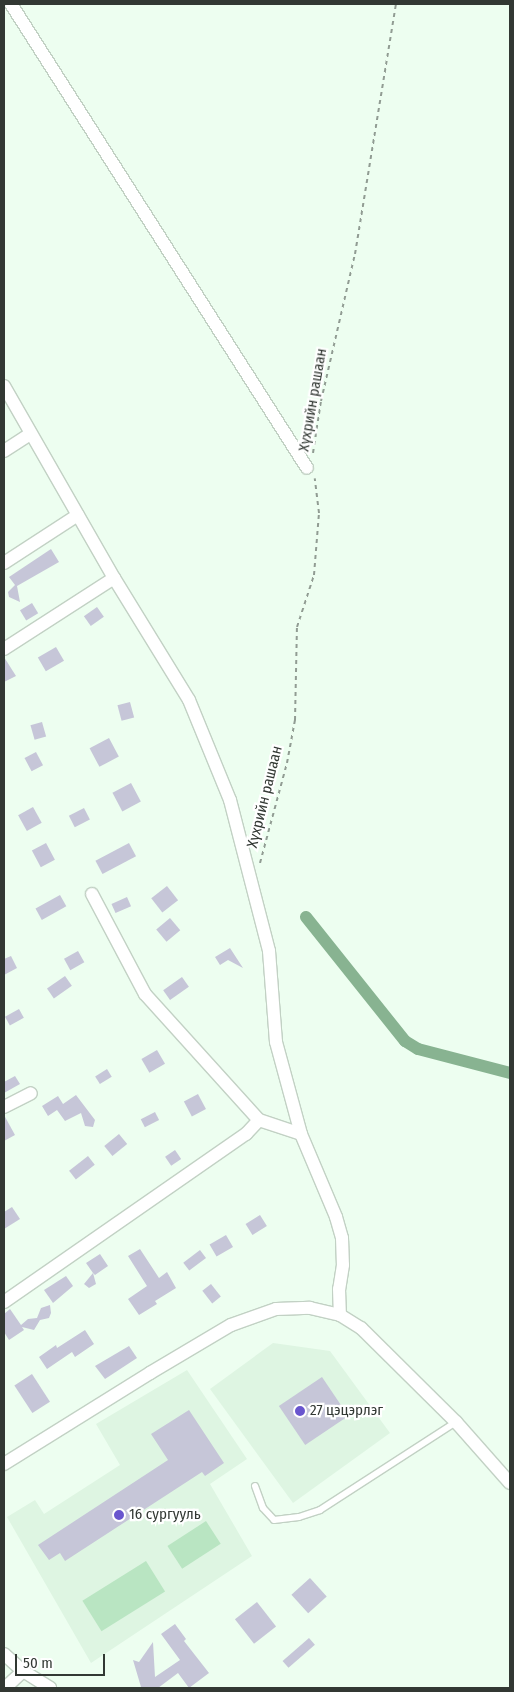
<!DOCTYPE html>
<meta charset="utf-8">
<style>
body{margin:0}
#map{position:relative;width:514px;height:1692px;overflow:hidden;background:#edfef0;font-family:"Fira Sans Condensed",sans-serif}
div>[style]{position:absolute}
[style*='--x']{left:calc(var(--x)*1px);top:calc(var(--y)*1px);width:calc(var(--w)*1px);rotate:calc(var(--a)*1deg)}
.built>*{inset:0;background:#def5e2}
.green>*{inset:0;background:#b9e5c2;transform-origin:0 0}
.canal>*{height:12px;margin:-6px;padding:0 6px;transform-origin:6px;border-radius:6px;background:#88b391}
.building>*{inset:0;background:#c6c6d8;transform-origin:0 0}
.path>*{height:2px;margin-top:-1px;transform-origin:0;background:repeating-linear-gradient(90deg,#919c93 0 4px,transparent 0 8px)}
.roads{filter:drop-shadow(1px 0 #c2d1c4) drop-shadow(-1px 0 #c2d1c4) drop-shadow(0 1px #c2d1c4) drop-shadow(0 -1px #c2d1c4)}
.service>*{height:6px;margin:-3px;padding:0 3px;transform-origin:3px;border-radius:3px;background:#fff}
.minor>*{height:12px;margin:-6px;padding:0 6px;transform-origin:6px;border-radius:6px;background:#fff}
.dots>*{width:14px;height:14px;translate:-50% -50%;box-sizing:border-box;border:2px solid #fff;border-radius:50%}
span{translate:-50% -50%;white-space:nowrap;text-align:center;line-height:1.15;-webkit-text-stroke:4.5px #fff;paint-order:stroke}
.street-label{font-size:15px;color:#323833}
.poi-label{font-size:15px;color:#323833}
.left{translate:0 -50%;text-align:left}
.frame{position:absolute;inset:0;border:5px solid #323833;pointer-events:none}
.scale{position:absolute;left:15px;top:1654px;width:90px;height:22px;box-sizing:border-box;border:2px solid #323833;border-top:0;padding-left:6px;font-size:15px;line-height:18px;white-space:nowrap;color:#323833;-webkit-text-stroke:4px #fff;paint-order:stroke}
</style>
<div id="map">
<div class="built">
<i style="clip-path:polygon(273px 1343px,330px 1351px,390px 1433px,293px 1503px,210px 1389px)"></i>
<i style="clip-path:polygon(187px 1370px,247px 1459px,210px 1484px,252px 1556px,91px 1663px,7px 1517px,35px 1500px,44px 1514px,120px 1465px,96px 1424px)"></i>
</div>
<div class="green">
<i style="left:206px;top:1521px;width:27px;height:46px;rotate:57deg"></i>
<i style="left:146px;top:1561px;width:36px;height:75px;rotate:58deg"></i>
</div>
<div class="canal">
<i style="--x:306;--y:917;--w:159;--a:51.4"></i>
<i style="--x:405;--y:1041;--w:15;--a:32"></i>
<i style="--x:418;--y:1049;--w:95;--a:14.6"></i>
</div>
<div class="building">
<i style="clip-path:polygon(51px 549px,59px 562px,17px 586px,20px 602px,9px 597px,8px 592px,15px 585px,9px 577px)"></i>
<i style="left:32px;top:603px;width:12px;height:14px;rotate:59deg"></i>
<i style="left:97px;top:607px;width:12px;height:16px;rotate:55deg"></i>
<i style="left:56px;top:647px;width:16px;height:21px;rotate:60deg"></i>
<i style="clip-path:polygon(4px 657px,16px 676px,4px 682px)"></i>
<i style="left:130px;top:702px;width:16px;height:13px;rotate:75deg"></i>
<i style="left:42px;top:722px;width:15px;height:12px;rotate:74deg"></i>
<i style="left:109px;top:738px;width:21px;height:22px;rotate:62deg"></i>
<i style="left:36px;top:752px;width:15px;height:13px;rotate:62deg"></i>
<i style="left:131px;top:783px;width:21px;height:21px;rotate:62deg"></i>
<i style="left:33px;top:807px;width:18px;height:17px;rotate:61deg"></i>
<i style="left:84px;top:808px;width:13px;height:17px;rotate:63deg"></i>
<i style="left:46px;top:843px;width:19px;height:16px;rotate:62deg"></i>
<i style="left:129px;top:843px;width:15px;height:38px;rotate:62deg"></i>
<i style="left:167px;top:886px;width:18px;height:20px;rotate:52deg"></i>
<i style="left:60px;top:895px;width:13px;height:28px;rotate:61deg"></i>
<i style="left:127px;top:897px;width:10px;height:17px;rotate:66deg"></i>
<i style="left:170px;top:918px;width:16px;height:18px;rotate:50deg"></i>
<i style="clip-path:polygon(230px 948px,243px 968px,228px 960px,220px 965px,215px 957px)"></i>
<i style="left:78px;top:951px;width:13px;height:16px;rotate:61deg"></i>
<i style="clip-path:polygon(11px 956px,17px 968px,4px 975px,4px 959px)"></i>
<i style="left:65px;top:976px;width:12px;height:22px;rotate:55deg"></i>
<i style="left:182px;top:977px;width:12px;height:23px;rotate:55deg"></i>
<i style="left:19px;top:1009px;width:10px;height:16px;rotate:61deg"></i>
<i style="left:157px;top:1050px;width:16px;height:18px;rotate:60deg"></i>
<i style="left:107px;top:1069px;width:9px;height:14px;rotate:58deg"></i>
<i style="clip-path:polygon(15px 1076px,20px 1084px,4px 1093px,4px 1082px)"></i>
<i style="left:198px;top:1094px;width:17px;height:16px;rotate:62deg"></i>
<i style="clip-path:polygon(76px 1095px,95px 1120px,93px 1127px,85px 1126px,81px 1113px,65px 1121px,57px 1110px,48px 1116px,42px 1106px,58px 1096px,63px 1104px)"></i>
<i style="left:155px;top:1112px;width:9px;height:16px;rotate:63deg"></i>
<i style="clip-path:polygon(4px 1115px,15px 1135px,4px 1141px)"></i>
<i style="left:119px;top:1134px;width:13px;height:19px;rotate:51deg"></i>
<i style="left:175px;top:1150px;width:11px;height:12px;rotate:56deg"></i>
<i style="left:88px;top:1156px;width:11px;height:24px;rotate:52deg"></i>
<i style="clip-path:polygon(12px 1207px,20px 1219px,4px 1229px,4px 1212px)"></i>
<i style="left:260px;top:1215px;width:13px;height:17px;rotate:58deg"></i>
<i style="left:226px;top:1235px;width:14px;height:19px;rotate:60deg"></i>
<i style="clip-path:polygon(140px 1249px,159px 1278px,167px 1272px,176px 1288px,155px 1301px,157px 1304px,139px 1315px,128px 1299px,147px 1286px,128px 1256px)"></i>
<i style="left:200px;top:1250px;width:10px;height:21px;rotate:53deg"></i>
<i style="clip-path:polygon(100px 1254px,108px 1266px,95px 1275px,93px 1273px,96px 1284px,89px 1288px,84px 1284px,93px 1273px,86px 1263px)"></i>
<i style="clip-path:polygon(66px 1276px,73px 1286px,53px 1303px,44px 1290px)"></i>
<i style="left:211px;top:1284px;width:16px;height:11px;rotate:52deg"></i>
<i style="clip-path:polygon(50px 1305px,51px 1313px,49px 1318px,40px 1320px,34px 1330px,22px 1327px,24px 1330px,9px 1340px,4px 1332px,4px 1314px,10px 1309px,21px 1325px,28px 1319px,37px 1318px,41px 1308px)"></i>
<i style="clip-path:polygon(85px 1330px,94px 1344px,75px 1357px,72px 1352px,47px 1369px,39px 1357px,56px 1345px,57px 1348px)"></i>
<i style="clip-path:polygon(129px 1346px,137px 1358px,105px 1379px,95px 1366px)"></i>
<i style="left:32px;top:1374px;width:33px;height:21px;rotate:57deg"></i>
<i style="left:322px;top:1377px;width:47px;height:52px;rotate:56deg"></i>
<i style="clip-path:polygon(189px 1410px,224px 1463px,205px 1476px,202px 1472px,65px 1561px,60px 1553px,49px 1560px,38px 1545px,168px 1460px,151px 1434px)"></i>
<i style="left:310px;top:1578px;width:25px;height:25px;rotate:48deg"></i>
<i style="left:257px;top:1602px;width:31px;height:28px;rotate:52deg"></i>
<i style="clip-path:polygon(175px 1624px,186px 1639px,184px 1641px,209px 1673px,189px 1688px,178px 1673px,158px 1688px,139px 1688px,141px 1687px,133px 1660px,139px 1662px,153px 1642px,155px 1677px,180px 1660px,161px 1634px)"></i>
<i style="left:309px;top:1638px;width:9px;height:35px;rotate:49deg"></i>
</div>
<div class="path">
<i style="--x:313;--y:453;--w:53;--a:-81.3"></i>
<i style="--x:321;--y:401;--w:151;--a:-77"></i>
<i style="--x:355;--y:254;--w:253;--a:-80.7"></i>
<i style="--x:260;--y:863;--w:104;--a:-74.9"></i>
<i style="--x:287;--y:763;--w:44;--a:-79.5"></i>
<i style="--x:295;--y:720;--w:93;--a:-88.8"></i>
<i style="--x:297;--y:627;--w:55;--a:-71.9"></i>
<i style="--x:314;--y:575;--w:62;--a:-85.4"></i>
<i style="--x:319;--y:513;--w:35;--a:-97"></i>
</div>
<div class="roads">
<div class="service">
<i style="--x:255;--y:1486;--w:23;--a:70"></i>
<i style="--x:263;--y:1508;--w:16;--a:47"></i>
<i style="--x:274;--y:1520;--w:25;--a:-7"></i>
<i style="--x:299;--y:1517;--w:22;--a:-18"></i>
<i style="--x:320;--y:1510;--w:162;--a:-32.9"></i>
</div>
<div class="minor">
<i style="--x:11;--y:4;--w:550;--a:57.46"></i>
<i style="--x:4;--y:386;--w:221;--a:60.2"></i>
<i style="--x:114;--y:578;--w:143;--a:58.4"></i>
<i style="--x:189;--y:700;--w:108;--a:67.7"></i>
<i style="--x:230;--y:800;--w:156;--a:75.5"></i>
<i style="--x:269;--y:951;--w:91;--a:85.6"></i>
<i style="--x:276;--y:1042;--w:95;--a:74.8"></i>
<i style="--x:301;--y:1134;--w:90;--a:67.1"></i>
<i style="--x:336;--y:1217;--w:22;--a:74"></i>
<i style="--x:342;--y:1238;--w:27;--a:88"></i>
<i style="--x:343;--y:1265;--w:24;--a:99"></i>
<i style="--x:339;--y:1289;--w:26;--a:88"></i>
<i style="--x:4;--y:451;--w:31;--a:-33"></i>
<i style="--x:4;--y:563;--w:88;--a:-33"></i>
<i style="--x:4;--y:649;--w:131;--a:-32.8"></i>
<i style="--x:92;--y:894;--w:113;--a:62.1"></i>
<i style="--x:145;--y:994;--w:170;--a:47.9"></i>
<i style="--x:259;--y:1120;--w:44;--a:18.4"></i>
<i style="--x:4;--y:1107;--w:30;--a:-27"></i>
<i style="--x:4;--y:1302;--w:295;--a:-34.8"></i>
<i style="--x:246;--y:1134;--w:19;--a:-47"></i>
<i style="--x:4;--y:1464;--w:172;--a:-31.9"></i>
<i style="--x:150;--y:1373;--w:94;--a:-30.7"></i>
<i style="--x:231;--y:1325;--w:48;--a:-19.6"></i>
<i style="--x:276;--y:1309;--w:34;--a:-2"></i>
<i style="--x:310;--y:1308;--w:31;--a:13"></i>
<i style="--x:340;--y:1315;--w:25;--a:32"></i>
<i style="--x:361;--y:1328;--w:134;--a:44.7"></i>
<i style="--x:456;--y:1422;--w:81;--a:48.5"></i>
<i style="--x:4;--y:1654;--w:25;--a:42"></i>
<i style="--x:23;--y:1671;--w:32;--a:32"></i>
<i style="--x:5;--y:1688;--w:25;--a:-43"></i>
</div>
</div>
<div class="dots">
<i style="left:300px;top:1411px;background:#6955ce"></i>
<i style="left:119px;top:1515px;background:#6955ce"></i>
</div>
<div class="street-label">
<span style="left:313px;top:400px;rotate:-80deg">Хүхрийн рашаан</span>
<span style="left:265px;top:797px;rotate:-76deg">Хүхрийн рашаан</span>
</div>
<div class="poi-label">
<span class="left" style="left:310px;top:1411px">27 цэцэрлэг</span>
<span class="left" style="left:129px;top:1515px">16 сургууль</span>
</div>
<div class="frame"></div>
<div class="scale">50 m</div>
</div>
